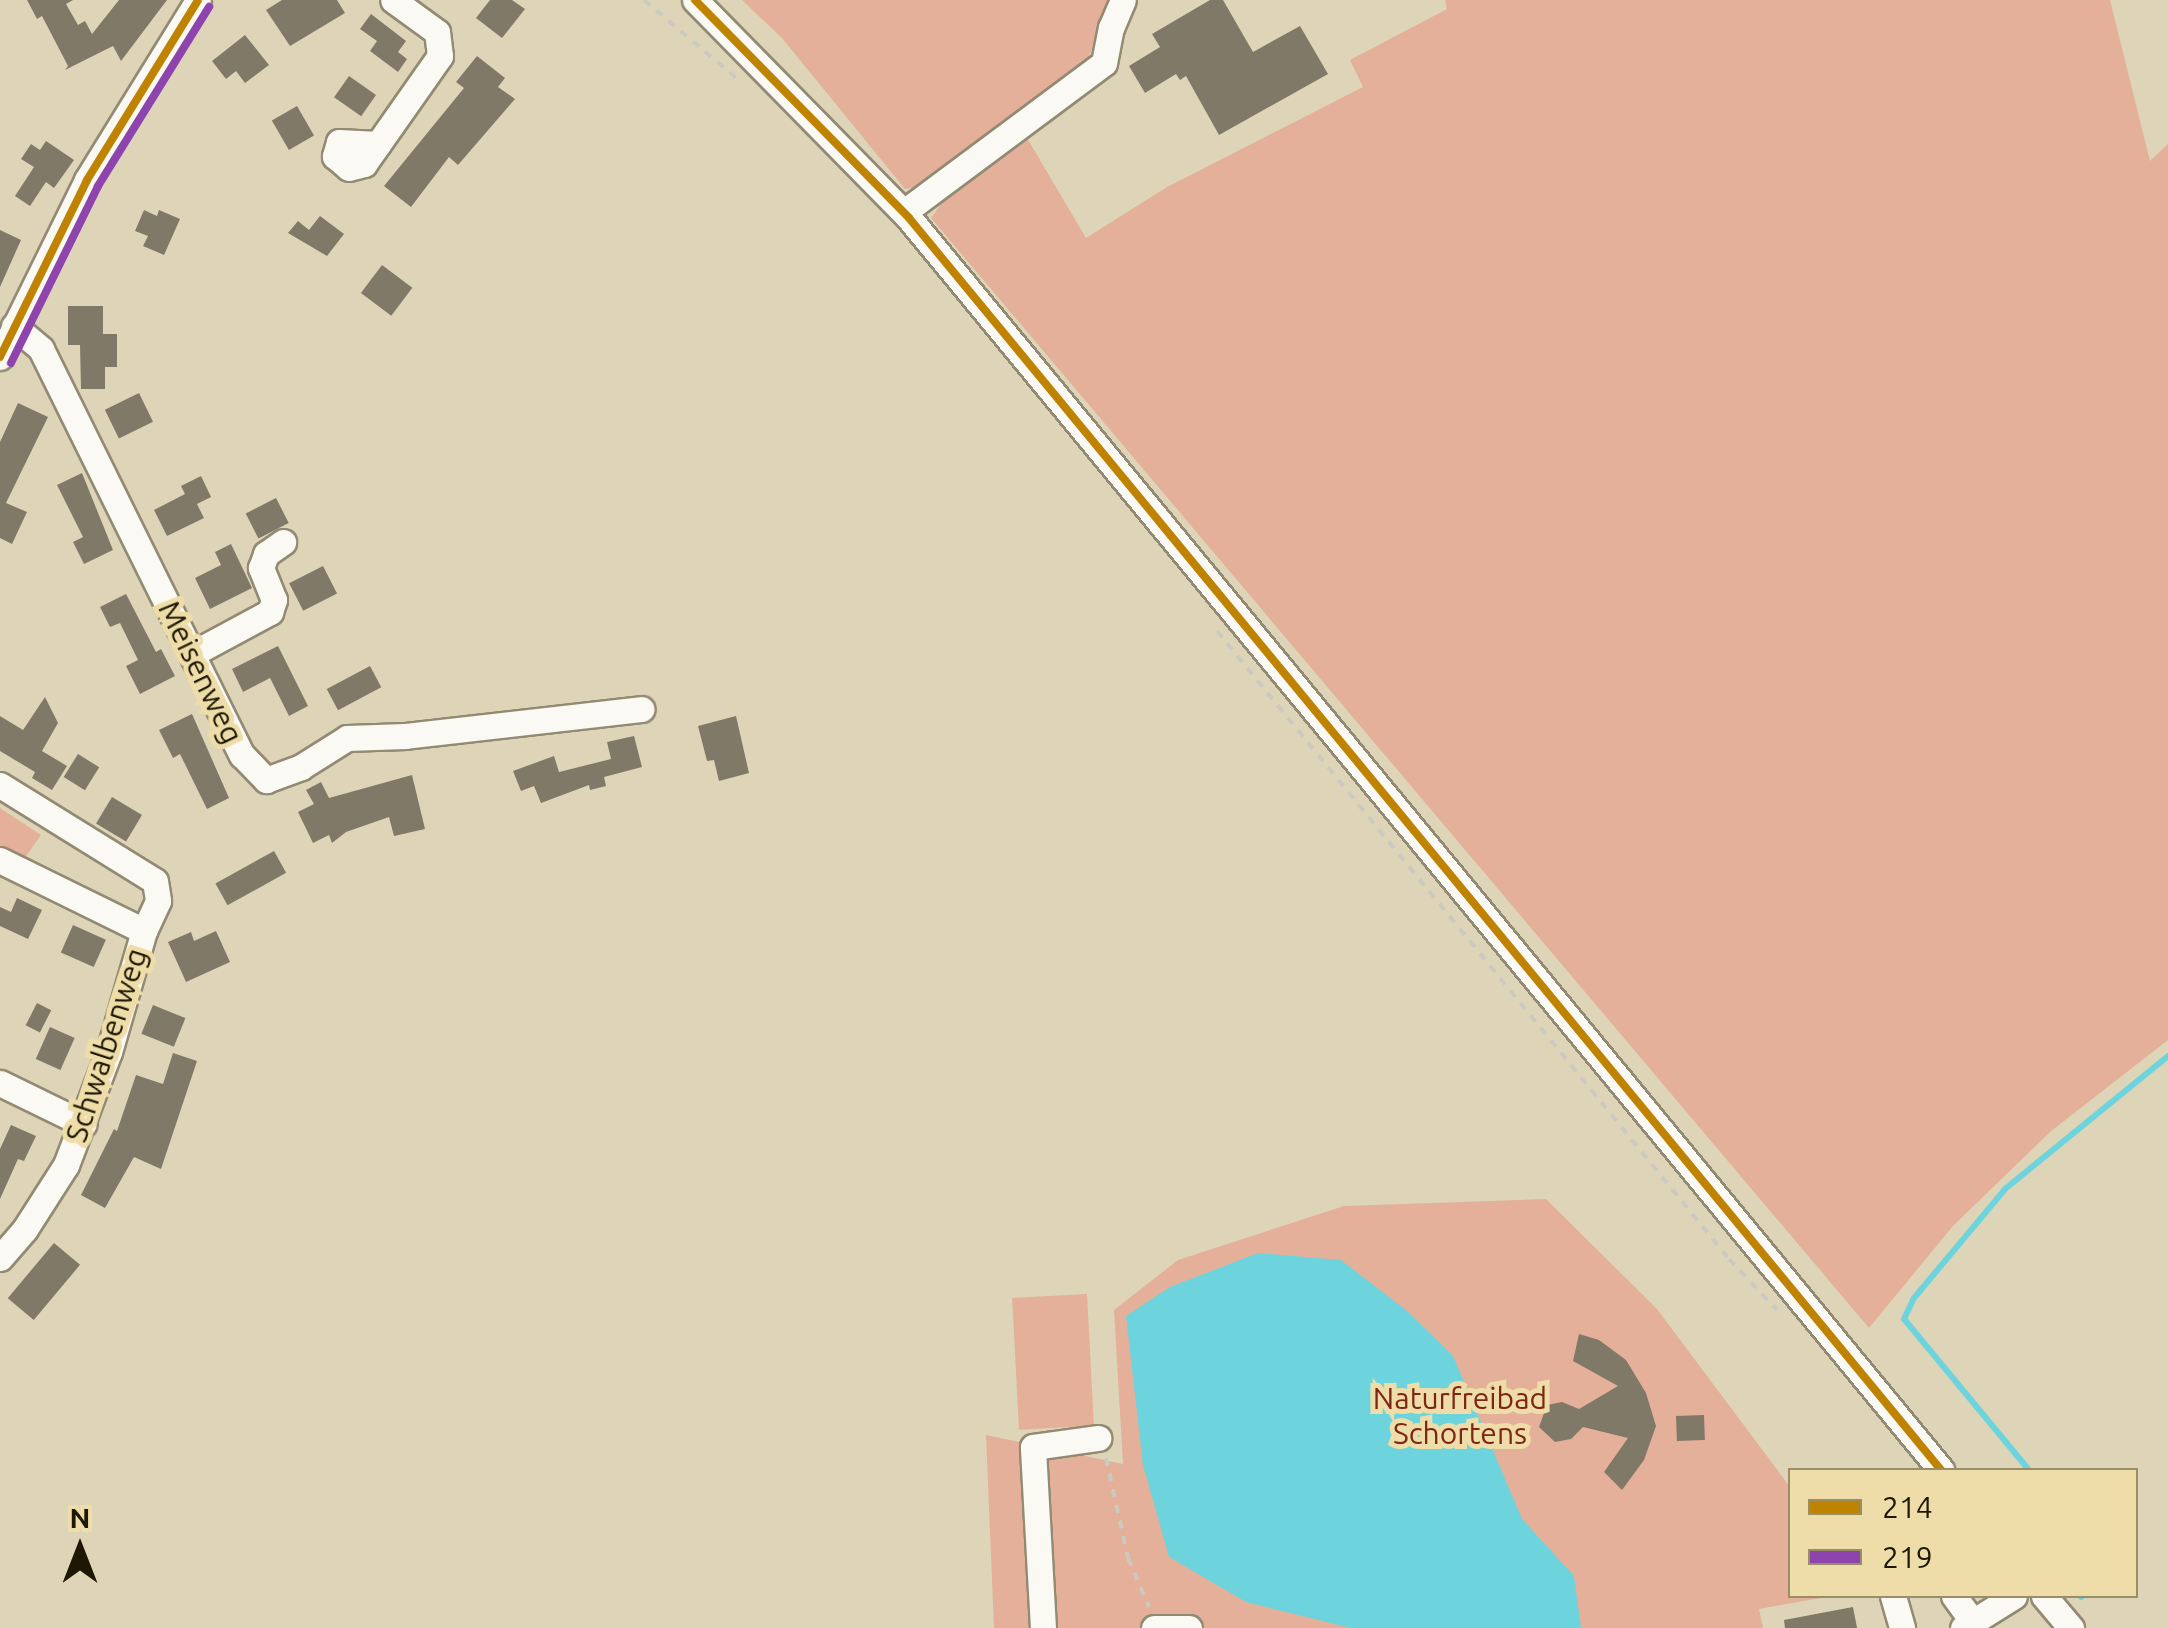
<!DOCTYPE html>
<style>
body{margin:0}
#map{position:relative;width:2168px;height:1628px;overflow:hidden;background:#ded5b8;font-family:Ubuntu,sans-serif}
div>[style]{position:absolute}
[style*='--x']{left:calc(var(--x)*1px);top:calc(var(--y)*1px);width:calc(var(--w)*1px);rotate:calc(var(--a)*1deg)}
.green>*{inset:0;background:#e4b099;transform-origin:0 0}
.water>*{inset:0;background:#6dd4de}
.stream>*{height:6px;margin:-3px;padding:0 3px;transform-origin:3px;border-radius:3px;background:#6dd4de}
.building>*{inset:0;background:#807967;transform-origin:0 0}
.path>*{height:4px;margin-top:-2px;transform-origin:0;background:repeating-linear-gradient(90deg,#ccc9c0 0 8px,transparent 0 16px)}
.roads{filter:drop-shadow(2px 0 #928a73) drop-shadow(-2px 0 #928a73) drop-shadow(0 2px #928a73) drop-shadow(0 -2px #928a73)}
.minor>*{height:25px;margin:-12.5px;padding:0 12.5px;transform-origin:12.5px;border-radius:12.5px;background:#faf9f4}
.bus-1>*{height:8px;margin:-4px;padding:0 4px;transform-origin:4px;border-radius:4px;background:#c08201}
.bus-2>*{height:8px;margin:-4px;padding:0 4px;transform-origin:4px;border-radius:4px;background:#8e44ad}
span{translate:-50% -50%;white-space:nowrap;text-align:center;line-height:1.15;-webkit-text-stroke:10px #eedda8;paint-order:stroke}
.street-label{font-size:30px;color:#1d1703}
.park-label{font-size:30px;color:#7e2514}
.legend{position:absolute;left:1788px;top:1468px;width:350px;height:130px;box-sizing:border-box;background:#eedda8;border:2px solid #9a8e66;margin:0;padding:12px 18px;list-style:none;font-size:30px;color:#1d1703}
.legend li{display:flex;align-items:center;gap:20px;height:50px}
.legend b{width:50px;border:2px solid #9a8e66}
.north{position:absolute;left:30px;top:1498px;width:100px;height:100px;-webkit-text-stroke:8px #eedda8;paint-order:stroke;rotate:0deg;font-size:28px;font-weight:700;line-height:40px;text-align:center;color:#1d1703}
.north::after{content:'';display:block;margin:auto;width:35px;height:45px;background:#1d1703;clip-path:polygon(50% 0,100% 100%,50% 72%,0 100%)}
</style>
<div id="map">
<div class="green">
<i style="clip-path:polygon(742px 0,1111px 0,1088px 59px,924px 186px,905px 189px,782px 38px)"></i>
<i style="clip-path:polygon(1445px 0,2110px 0,2150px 161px,2168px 144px,2168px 1040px,2050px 1132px,1953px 1226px,1869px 1328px,931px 218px,951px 190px,1027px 138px,1086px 238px,1167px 187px,1363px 87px,1350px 60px,1447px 9px)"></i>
<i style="clip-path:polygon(0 808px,41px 835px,24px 859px,0 848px)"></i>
<i style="clip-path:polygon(1546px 1199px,1657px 1309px,1790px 1487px,1790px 1596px,1832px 1596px,1759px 1609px,1763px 1628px,994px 1628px,986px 1435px,1123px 1464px,1114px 1310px,1178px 1260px,1344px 1206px)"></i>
<i style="left:1087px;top:1294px;width:132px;height:75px;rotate:87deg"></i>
</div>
<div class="water">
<i style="clip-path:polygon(1258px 1253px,1341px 1260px,1407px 1311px,1453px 1356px,1522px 1519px,1574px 1576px,1581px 1628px,1351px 1628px,1246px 1602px,1169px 1557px,1143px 1465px,1126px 1316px,1170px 1287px)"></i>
</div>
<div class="stream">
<i style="--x:2029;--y:1470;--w:196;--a:-129.6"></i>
<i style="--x:1904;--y:1319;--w:23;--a:-65"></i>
<i style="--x:1914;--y:1298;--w:142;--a:-50.1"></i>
<i style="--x:2005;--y:1189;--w:210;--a:-39.2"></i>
<i style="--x:2081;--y:1597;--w:2;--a:-27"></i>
</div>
<div class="building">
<i style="clip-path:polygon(27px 0,73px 0,66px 4px,78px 25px,85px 21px,92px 34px,119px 0,167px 0,121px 61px,113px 46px,65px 70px,68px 66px,42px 16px,37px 19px)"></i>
<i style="clip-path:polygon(282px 0,337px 0,345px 13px,290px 46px,266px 10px)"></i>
<i style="clip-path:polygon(490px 0,512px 0,525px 9px,502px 38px,476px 18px)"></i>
<i style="clip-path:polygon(1210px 0,1223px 0,1253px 52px,1300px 26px,1328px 74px,1219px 135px,1186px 76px,1180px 80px,1176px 74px,1145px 93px,1129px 66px,1160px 47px,1152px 34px)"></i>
<i style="clip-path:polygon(371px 14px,406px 41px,398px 52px,407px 59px,398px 72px,370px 51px,377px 41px,360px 29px)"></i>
<i style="clip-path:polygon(245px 35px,269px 65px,245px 83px,236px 71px,226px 79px,212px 61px)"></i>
<i style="clip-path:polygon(477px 56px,505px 78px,498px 87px,515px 99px,458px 165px,449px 157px,411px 207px,384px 186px,464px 88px,456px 82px)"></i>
<i style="left:349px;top:76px;width:33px;height:26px;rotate:35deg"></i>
<i style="left:297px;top:106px;width:34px;height:29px;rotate:60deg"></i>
<i style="clip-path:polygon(46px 141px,74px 160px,54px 188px,46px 182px,30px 206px,15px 196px,34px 167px,21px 159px,31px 144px,40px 150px)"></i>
<i style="clip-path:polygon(144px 210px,157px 216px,159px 210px,180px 219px,164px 255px,143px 246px,148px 236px,135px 231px)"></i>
<i style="clip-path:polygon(320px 216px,344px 234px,327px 256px,288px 233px,298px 221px,309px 230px)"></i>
<i style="clip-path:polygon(0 230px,21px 240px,0 287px)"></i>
<i style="left:382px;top:265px;width:38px;height:35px;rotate:37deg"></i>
<i style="clip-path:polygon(68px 306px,103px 306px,103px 334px,117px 334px,117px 367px,105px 367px,105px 389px,81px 389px,80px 345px,68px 345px)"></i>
<i style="left:139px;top:393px;width:32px;height:38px;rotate:64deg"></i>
<i style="clip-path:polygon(18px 403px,48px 417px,6px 503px,27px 512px,12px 544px,0 538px,0 442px)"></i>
<i style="clip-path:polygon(82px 473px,113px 550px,84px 564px,73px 542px,83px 537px,57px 485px)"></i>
<i style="clip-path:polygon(201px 476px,211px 497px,197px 504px,204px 518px,167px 536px,154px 510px,185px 494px,181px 486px)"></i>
<i style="left:276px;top:498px;width:28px;height:34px;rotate:63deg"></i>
<i style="clip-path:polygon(231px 544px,252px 588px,210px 609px,195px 578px,221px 565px,215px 552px)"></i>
<i style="left:323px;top:566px;width:31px;height:38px;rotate:63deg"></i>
<i style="clip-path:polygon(126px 594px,156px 652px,161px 649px,175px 676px,140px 694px,126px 666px,138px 660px,120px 623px,110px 627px,100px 607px)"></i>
<i style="clip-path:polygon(278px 646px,308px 706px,289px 716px,270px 678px,243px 692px,232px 669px)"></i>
<i style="left:370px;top:666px;width:24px;height:49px;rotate:62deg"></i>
<i style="clip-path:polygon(45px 697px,58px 723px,42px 751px,67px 766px,52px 790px,32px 778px,35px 772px,0 751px,0 716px,23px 730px)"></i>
<i style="clip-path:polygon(192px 714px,229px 798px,207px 809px,180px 754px,173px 758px,159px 730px)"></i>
<i style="clip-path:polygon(736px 716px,749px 773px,719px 781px,714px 760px,707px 761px,698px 726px)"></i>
<i style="clip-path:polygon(634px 736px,642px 767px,604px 777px,606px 786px,590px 790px,589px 785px,541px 803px,534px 786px,521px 791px,513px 771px,554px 756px,559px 772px,611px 759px,607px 742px)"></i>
<i style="left:78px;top:754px;width:25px;height:27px;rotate:32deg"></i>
<i style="clip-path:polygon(412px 775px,425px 829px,394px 836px,389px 817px,346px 832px,332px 843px,329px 835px,313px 843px,298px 812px,314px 804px,306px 790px,321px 782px,329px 798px)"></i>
<i style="left:112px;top:797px;width:35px;height:31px;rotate:31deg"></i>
<i style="left:274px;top:851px;width:25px;height:67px;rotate:61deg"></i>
<i style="clip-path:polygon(17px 898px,42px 910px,28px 939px,0 926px,0 907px,11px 912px)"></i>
<i style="left:73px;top:925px;width:36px;height:30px;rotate:24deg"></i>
<i style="clip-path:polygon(216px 931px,230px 962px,186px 982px,168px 942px,191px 932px,194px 941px)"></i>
<i style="left:37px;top:1003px;width:16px;height:25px;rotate:27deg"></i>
<i style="left:153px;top:1005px;width:35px;height:31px;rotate:22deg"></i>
<i style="left:50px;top:1027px;width:27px;height:35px;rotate:24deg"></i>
<i style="clip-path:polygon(173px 1053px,197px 1061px,161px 1169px,134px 1157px,105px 1208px,81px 1195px,114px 1129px,117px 1131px,136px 1075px,163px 1084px)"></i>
<i style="clip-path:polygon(11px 1125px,36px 1136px,24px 1161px,18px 1159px,0 1199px,0 1149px)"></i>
<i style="left:54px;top:1243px;width:34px;height:72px;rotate:40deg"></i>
<i style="clip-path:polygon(1579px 1334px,1599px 1340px,1626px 1360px,1646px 1393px,1656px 1426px,1644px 1460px,1622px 1490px,1604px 1472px,1628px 1438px,1583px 1427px,1571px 1439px,1555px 1442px,1539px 1427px,1547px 1405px,1562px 1402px,1579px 1409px,1618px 1386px,1573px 1361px)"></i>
<i style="left:1704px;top:1415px;width:25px;height:28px;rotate:88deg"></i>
<i style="clip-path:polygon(1853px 1607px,1857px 1628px,1785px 1628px,1784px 1620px)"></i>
</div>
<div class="path">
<i style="--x:644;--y:0;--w:126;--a:40.2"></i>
<i style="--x:1217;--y:631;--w:810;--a:50.81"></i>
<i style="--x:1729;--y:1259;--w:70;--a:46.7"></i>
<i style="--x:1106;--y:1458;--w:102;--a:77.6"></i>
<i style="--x:1128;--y:1558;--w:53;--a:66.8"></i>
</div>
<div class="roads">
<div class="minor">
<i style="--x:695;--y:0;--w:305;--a:45.5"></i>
<i style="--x:909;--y:218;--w:1623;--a:50.5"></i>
<i style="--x:378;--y:144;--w:39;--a:-177"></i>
<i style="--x:339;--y:142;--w:15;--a:106"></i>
<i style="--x:335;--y:156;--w:18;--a:41"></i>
<i style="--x:349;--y:168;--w:16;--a:-15"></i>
<i style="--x:364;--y:164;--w:132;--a:-54.9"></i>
<i style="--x:440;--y:56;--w:24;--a:-97"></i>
<i style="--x:437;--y:32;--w:54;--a:-144"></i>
<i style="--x:904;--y:212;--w:249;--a:-36.7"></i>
<i style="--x:1104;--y:63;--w:36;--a:-79"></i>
<i style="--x:1111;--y:28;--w:30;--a:-67"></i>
<i style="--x:14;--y:326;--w:35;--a:40"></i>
<i style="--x:41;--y:349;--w:453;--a:63.7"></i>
<i style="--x:242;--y:755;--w:35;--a:46"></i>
<i style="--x:266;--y:780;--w:37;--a:-20"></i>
<i style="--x:301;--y:767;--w:54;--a:-32.2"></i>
<i style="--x:347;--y:738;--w:58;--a:-2"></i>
<i style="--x:405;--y:736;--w:238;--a:-6.5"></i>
<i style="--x:0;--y:357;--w:197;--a:-63.8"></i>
<i style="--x:87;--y:180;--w:211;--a:-58.3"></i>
<i style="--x:192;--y:654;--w:89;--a:-28.3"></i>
<i style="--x:270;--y:612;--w:13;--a:-72"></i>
<i style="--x:274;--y:600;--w:35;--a:-112"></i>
<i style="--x:261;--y:568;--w:15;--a:-70"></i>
<i style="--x:266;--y:554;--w:21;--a:-35"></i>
<i style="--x:0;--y:785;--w:182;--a:31.8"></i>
<i style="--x:155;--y:881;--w:20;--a:81"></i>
<i style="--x:158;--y:901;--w:33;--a:115"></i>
<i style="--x:144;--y:931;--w:161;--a:-153.8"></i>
<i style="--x:0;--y:1083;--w:93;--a:26"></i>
<i style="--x:0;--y:1258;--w:38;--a:-49"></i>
<i style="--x:25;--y:1229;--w:76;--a:-57.4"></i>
<i style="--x:66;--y:1165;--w:121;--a:-69.2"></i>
<i style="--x:109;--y:1052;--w:126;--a:-73.9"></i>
<i style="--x:1893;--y:1596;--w:33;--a:74"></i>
<i style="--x:1954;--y:1596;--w:32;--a:54"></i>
<i style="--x:2044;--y:1596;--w:42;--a:49.8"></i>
<i style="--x:1043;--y:1628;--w:181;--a:-93.2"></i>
<i style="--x:1033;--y:1447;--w:66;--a:-7.9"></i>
<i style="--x:1154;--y:1628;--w:35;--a:0"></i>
<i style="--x:1963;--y:1628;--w:60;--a:-32.1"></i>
</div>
</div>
<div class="bus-1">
<i style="--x:695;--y:0;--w:305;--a:45.5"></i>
<i style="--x:909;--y:218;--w:1623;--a:50.5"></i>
<i style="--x:0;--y:357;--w:197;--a:-63.8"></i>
<i style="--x:87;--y:180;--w:211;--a:-58.3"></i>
</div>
<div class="bus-2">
<i style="--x:11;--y:363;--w:197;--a:-63.8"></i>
<i style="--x:98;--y:186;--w:211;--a:-58.2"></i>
</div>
<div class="street-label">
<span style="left:201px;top:672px;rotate:64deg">Meisenweg</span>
<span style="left:106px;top:1045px;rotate:-72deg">Schwalbenweg</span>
</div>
<div class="park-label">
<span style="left:1460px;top:1415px">Naturfreibad<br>Schortens</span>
</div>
<ul class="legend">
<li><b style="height:12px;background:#c08201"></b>214</li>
<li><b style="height:12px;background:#8e44ad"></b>219</li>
</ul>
<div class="north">N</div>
</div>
